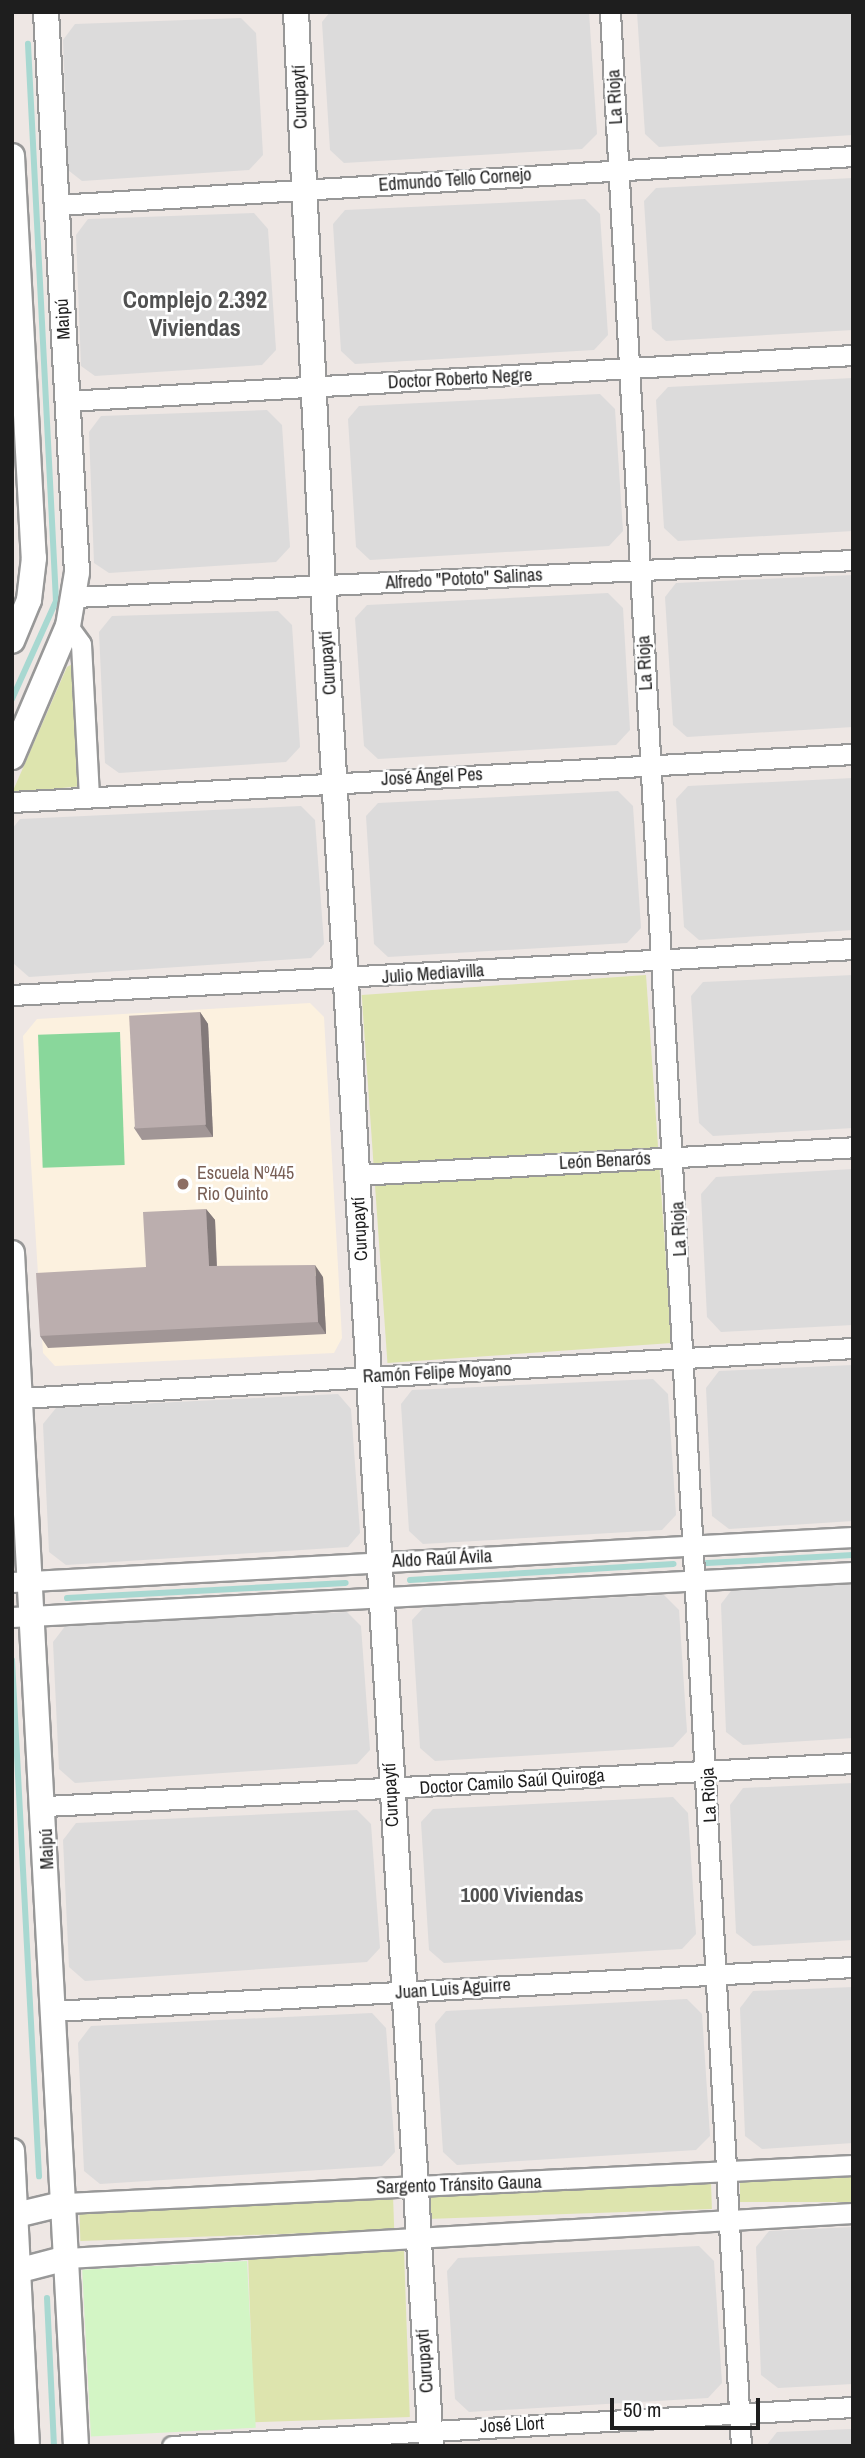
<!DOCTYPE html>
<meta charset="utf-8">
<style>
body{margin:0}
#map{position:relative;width:865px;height:2458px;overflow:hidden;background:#eee7e4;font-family:"Archivo Narrow",sans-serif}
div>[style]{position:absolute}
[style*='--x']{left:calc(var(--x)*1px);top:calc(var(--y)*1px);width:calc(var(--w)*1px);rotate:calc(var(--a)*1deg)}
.residential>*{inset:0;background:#dcdbdb}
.education>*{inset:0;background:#fcf1df}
.grass>*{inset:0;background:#dde4ae;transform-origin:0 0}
.park>*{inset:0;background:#d3f5c5;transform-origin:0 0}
.pitch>*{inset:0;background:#89d79b;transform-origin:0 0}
.stream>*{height:6px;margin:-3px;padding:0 3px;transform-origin:3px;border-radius:3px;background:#a8d8d1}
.roads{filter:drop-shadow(2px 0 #989898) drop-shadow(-2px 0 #989898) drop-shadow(0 2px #989898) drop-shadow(0 -2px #989898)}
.minor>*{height:19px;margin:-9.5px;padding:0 9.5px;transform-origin:9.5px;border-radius:9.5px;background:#fff}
.tertiary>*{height:24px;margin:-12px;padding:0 12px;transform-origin:12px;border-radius:12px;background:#fff}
.wall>*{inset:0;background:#a19696}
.shaded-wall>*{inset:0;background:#837a7a}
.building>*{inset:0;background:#bbaeae;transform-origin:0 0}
.dots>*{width:19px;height:19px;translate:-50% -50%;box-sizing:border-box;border:4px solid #fff;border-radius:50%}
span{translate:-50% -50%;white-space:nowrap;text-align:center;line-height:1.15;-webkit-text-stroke:5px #fff;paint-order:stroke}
.street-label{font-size:18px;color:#1e1e1e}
.education-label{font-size:18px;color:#785e54}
.left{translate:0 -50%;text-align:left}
.quarter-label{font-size:21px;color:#515151;font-weight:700}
.district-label{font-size:24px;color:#515151;font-weight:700}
.frame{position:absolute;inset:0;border:14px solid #1e1e1e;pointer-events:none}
.scale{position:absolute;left:610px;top:2398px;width:150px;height:32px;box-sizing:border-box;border:4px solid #1e1e1e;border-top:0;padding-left:9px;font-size:21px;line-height:24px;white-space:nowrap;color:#1e1e1e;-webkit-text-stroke:5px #fff;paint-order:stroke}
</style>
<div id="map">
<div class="residential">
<i style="clip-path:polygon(330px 12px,589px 12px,597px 134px,582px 149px,344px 163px,330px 150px,322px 22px)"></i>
<i style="clip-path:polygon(637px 12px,853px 12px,853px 135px,659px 147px,645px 134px)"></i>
<i style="clip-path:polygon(241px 18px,256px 33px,263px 155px,249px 170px,82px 181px,68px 170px,63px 40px,75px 24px)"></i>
<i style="clip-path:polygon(853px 178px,853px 330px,666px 341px,652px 329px,644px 201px,656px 188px)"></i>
<i style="clip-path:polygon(585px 199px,600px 214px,608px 335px,594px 350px,355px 364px,341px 351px,333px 224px,345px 210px)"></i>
<i style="clip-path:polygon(254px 213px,268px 229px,276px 350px,262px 365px,95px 376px,81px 366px,76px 235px,88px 219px)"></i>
<i style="clip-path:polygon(853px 378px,853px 531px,678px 541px,664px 528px,656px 400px,668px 387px)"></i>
<i style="clip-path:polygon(600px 394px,615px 409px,623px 531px,609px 546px,370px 560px,356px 547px,348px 419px,359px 406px)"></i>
<i style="clip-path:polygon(267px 410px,282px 425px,290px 547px,276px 562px,109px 573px,94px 563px,89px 432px,101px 416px)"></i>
<i style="clip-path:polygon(853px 575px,853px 727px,687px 737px,673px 725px,665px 597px,676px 583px)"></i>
<i style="clip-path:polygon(608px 593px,623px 608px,630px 730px,616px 745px,378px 759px,364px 746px,355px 618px,367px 605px)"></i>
<i style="clip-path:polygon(278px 611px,292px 625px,300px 747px,286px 762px,119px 773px,105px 763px,99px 632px,112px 616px)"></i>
<i style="clip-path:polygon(853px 778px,853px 930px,699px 940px,684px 927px,676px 799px,688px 786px)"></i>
<i style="clip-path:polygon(618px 791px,633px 806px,641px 928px,627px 943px,388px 957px,374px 944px,366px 816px,378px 803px)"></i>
<i style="clip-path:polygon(301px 806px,315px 820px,324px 944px,311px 958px,29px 977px,13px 963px,12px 829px,20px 819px)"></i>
<i style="clip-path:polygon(853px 975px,853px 1128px,713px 1136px,699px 1123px,691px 996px,703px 982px)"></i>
<i style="clip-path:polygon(853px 1169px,853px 1325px,721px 1332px,707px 1317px,701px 1194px,716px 1177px)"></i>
<i style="clip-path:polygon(853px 1365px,853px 1521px,729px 1529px,712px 1516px,706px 1388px,719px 1371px)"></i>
<i style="clip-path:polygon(653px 1379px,668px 1394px,676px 1515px,662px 1530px,423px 1544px,409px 1531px,401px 1404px,412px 1390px)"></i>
<i style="clip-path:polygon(338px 1394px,351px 1409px,360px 1533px,348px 1547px,66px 1565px,49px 1552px,43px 1424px,56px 1408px)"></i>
<i style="clip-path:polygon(853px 1582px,853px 1738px,743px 1745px,726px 1732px,721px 1604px,734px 1587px)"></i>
<i style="clip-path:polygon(664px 1595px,679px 1610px,687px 1732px,673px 1747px,435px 1761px,420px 1748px,412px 1620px,424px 1607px)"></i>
<i style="clip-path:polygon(347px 1612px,361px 1626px,370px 1750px,357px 1764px,75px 1783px,59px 1769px,53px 1642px,66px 1625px)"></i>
<i style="clip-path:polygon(853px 1783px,853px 1940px,753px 1946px,736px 1933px,730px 1805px,743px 1788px)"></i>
<i style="clip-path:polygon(673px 1797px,688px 1813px,696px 1934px,682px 1949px,444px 1963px,429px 1950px,421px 1822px,433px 1809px)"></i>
<i style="clip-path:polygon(357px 1810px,371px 1824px,380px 1948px,367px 1962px,85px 1981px,69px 1967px,63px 1840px,76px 1823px)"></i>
<i style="clip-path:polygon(853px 1987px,853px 2143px,762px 2149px,745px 2136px,740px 2008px,753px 1991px)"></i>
<i style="clip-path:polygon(687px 1999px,702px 2014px,710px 2136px,696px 2150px,457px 2165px,443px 2152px,435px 2024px,446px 2011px)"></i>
<i style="clip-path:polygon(372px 2013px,386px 2028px,395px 2152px,382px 2166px,100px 2184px,84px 2171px,78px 2043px,91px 2026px)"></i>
<i style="clip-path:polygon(853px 2227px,853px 2384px,778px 2388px,761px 2375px,756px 2247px,769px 2231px)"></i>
<i style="clip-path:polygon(699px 2246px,714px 2261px,722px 2383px,708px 2398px,469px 2412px,455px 2399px,447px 2271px,458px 2258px)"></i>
<i style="clip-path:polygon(853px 2429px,853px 2446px,766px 2446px,777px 2432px)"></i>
</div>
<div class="education">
<i style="clip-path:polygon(310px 1003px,324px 1017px,342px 1338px,334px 1353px,55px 1366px,43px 1353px,23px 1036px,37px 1019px)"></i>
</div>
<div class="grass">
<i style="clip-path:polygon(74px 663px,82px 786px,12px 793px,67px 667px)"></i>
<i style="left:646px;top:975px;width:369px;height:285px;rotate:86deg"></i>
<i style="left:853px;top:2177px;width:25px;height:113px;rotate:90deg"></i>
<i style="left:711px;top:2183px;width:26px;height:284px;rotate:88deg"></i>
<i style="left:393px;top:2195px;width:35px;height:314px;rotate:88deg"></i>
<i style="left:404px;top:2251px;width:166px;height:156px;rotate:88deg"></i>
</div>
<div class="park">
<i style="left:247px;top:2261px;width:167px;height:165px;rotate:87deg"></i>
</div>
<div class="pitch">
<i style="left:120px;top:1032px;width:133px;height:82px;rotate:88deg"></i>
</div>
<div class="stream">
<i style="--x:12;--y:699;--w:107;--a:-65.8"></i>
<i style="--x:56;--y:601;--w:558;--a:-92.88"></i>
<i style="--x:707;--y:1563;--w:146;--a:-3.1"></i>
<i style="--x:410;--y:1580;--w:264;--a:-3.5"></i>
<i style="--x:67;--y:1598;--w:279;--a:-3.1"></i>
<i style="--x:12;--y:1660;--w:517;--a:87"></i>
<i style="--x:47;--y:2298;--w:148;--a:87.3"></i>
</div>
<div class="roads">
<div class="minor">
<i style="--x:610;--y:12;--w:2438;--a:86.92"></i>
<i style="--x:57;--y:205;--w:798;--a:-3.52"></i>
<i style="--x:67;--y:401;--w:787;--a:-3.35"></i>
<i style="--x:75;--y:597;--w:779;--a:-2.72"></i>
<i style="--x:68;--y:626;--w:22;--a:54"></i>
<i style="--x:81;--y:644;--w:152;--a:87"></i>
<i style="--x:12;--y:802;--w:842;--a:-3.27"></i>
<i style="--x:12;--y:995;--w:842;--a:-3.13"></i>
<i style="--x:357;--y:1175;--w:497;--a:-3.2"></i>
<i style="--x:21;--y:1398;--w:834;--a:-3.44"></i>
<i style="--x:12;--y:1582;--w:842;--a:-3.06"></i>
<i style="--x:12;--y:1617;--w:842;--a:-3.06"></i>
<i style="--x:46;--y:1806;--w:808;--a:-3.05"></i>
<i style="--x:53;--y:2011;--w:801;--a:-3.15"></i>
<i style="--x:66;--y:2203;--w:788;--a:-2.76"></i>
<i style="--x:67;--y:2258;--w:787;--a:-3.28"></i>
<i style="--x:172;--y:2446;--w:682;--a:-3.28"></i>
</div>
<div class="tertiary">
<i style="--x:296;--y:12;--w:575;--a:87.31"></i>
<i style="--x:323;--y:586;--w:1863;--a:86.68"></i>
<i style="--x:12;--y:156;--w:403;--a:86.9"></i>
<i style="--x:34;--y:558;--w:42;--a:96.8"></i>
<i style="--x:29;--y:600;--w:44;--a:112.5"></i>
<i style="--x:12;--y:757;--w:142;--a:-66.9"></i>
<i style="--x:68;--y:626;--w:55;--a:-80.5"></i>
<i style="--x:77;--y:572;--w:561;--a:-93.17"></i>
<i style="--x:12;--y:1253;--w:1195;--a:86.93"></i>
<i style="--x:12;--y:2151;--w:295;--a:87.1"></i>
<i style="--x:16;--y:2215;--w:51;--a:-13.5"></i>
<i style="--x:17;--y:2271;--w:52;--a:-14.6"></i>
</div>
</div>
<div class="wall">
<i style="clip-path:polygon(200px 1012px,208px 1024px,213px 1137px,142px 1140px,134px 1128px)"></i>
<i style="clip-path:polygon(206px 1209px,215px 1220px,217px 1266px,323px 1277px,326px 1334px,48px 1348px,40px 1336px,146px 1267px)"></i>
</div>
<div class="shaded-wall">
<i style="clip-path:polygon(200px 1012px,208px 1024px,213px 1137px,205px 1125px)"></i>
<i style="clip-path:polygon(206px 1209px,215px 1220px,217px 1278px,209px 1266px)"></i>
<i style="clip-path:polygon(315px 1265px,323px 1277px,326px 1334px,318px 1322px)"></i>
</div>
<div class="building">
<i style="left:200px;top:1012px;width:113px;height:71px;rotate:87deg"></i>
<i style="clip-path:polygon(206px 1209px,209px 1266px,315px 1265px,318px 1322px,40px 1336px,36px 1273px,146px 1267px,143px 1212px)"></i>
</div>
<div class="dots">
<i style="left:183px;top:1184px;background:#8d6e63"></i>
</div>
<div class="street-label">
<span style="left:300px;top:97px;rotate:-92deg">Curupaytí</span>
<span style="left:615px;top:97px;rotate:-93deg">La Rioja</span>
<span style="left:455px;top:180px;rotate:-4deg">Edmundo Tello Cornejo</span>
<span style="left:63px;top:319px;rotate:-93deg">Maipú</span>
<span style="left:460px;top:379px;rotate:-3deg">Doctor Roberto Negre</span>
<span style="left:464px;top:579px;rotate:-3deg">Alfredo "Pototo" Salinas</span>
<span style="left:328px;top:663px;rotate:-94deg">Curupaytí</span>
<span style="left:645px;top:663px;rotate:-93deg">La Rioja</span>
<span style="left:432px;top:777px;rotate:-3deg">José Ángel Pes</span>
<span style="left:433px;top:974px;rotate:-4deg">Julio Mediavilla</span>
<span style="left:605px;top:1161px;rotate:-3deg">León Benarós</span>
<span style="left:360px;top:1229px;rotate:-93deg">Curupaytí</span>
<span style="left:679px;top:1229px;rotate:-93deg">La Rioja</span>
<span style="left:437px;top:1373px;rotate:-3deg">Ramón Felipe Moyano</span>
<span style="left:442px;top:1559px;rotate:-3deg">Aldo Raúl Ávila</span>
<span style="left:512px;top:1782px;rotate:-4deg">Doctor Camilo Saúl Quiroga</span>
<span style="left:391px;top:1795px;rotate:-93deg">Curupaytí</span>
<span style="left:709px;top:1795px;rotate:-93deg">La Rioja</span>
<span style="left:47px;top:1849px;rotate:-92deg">Maipú</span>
<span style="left:453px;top:1989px;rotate:-4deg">Juan Luis Aguirre</span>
<span style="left:459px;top:2185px;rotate:-2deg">Sargento Tránsito Gauna</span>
<span style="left:425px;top:2361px;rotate:-94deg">Curupaytí</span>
<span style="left:512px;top:2425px;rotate:-3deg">José Llort</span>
</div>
<div class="education-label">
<span class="left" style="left:197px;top:1184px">Escuela Nº445<br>Rio Quinto</span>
</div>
<div class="quarter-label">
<span style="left:522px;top:1895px">1000 Viviendas</span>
</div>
<div class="district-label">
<span style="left:195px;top:314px">Complejo 2.392<br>Viviendas</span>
</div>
<div class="frame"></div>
<div class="scale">50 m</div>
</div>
